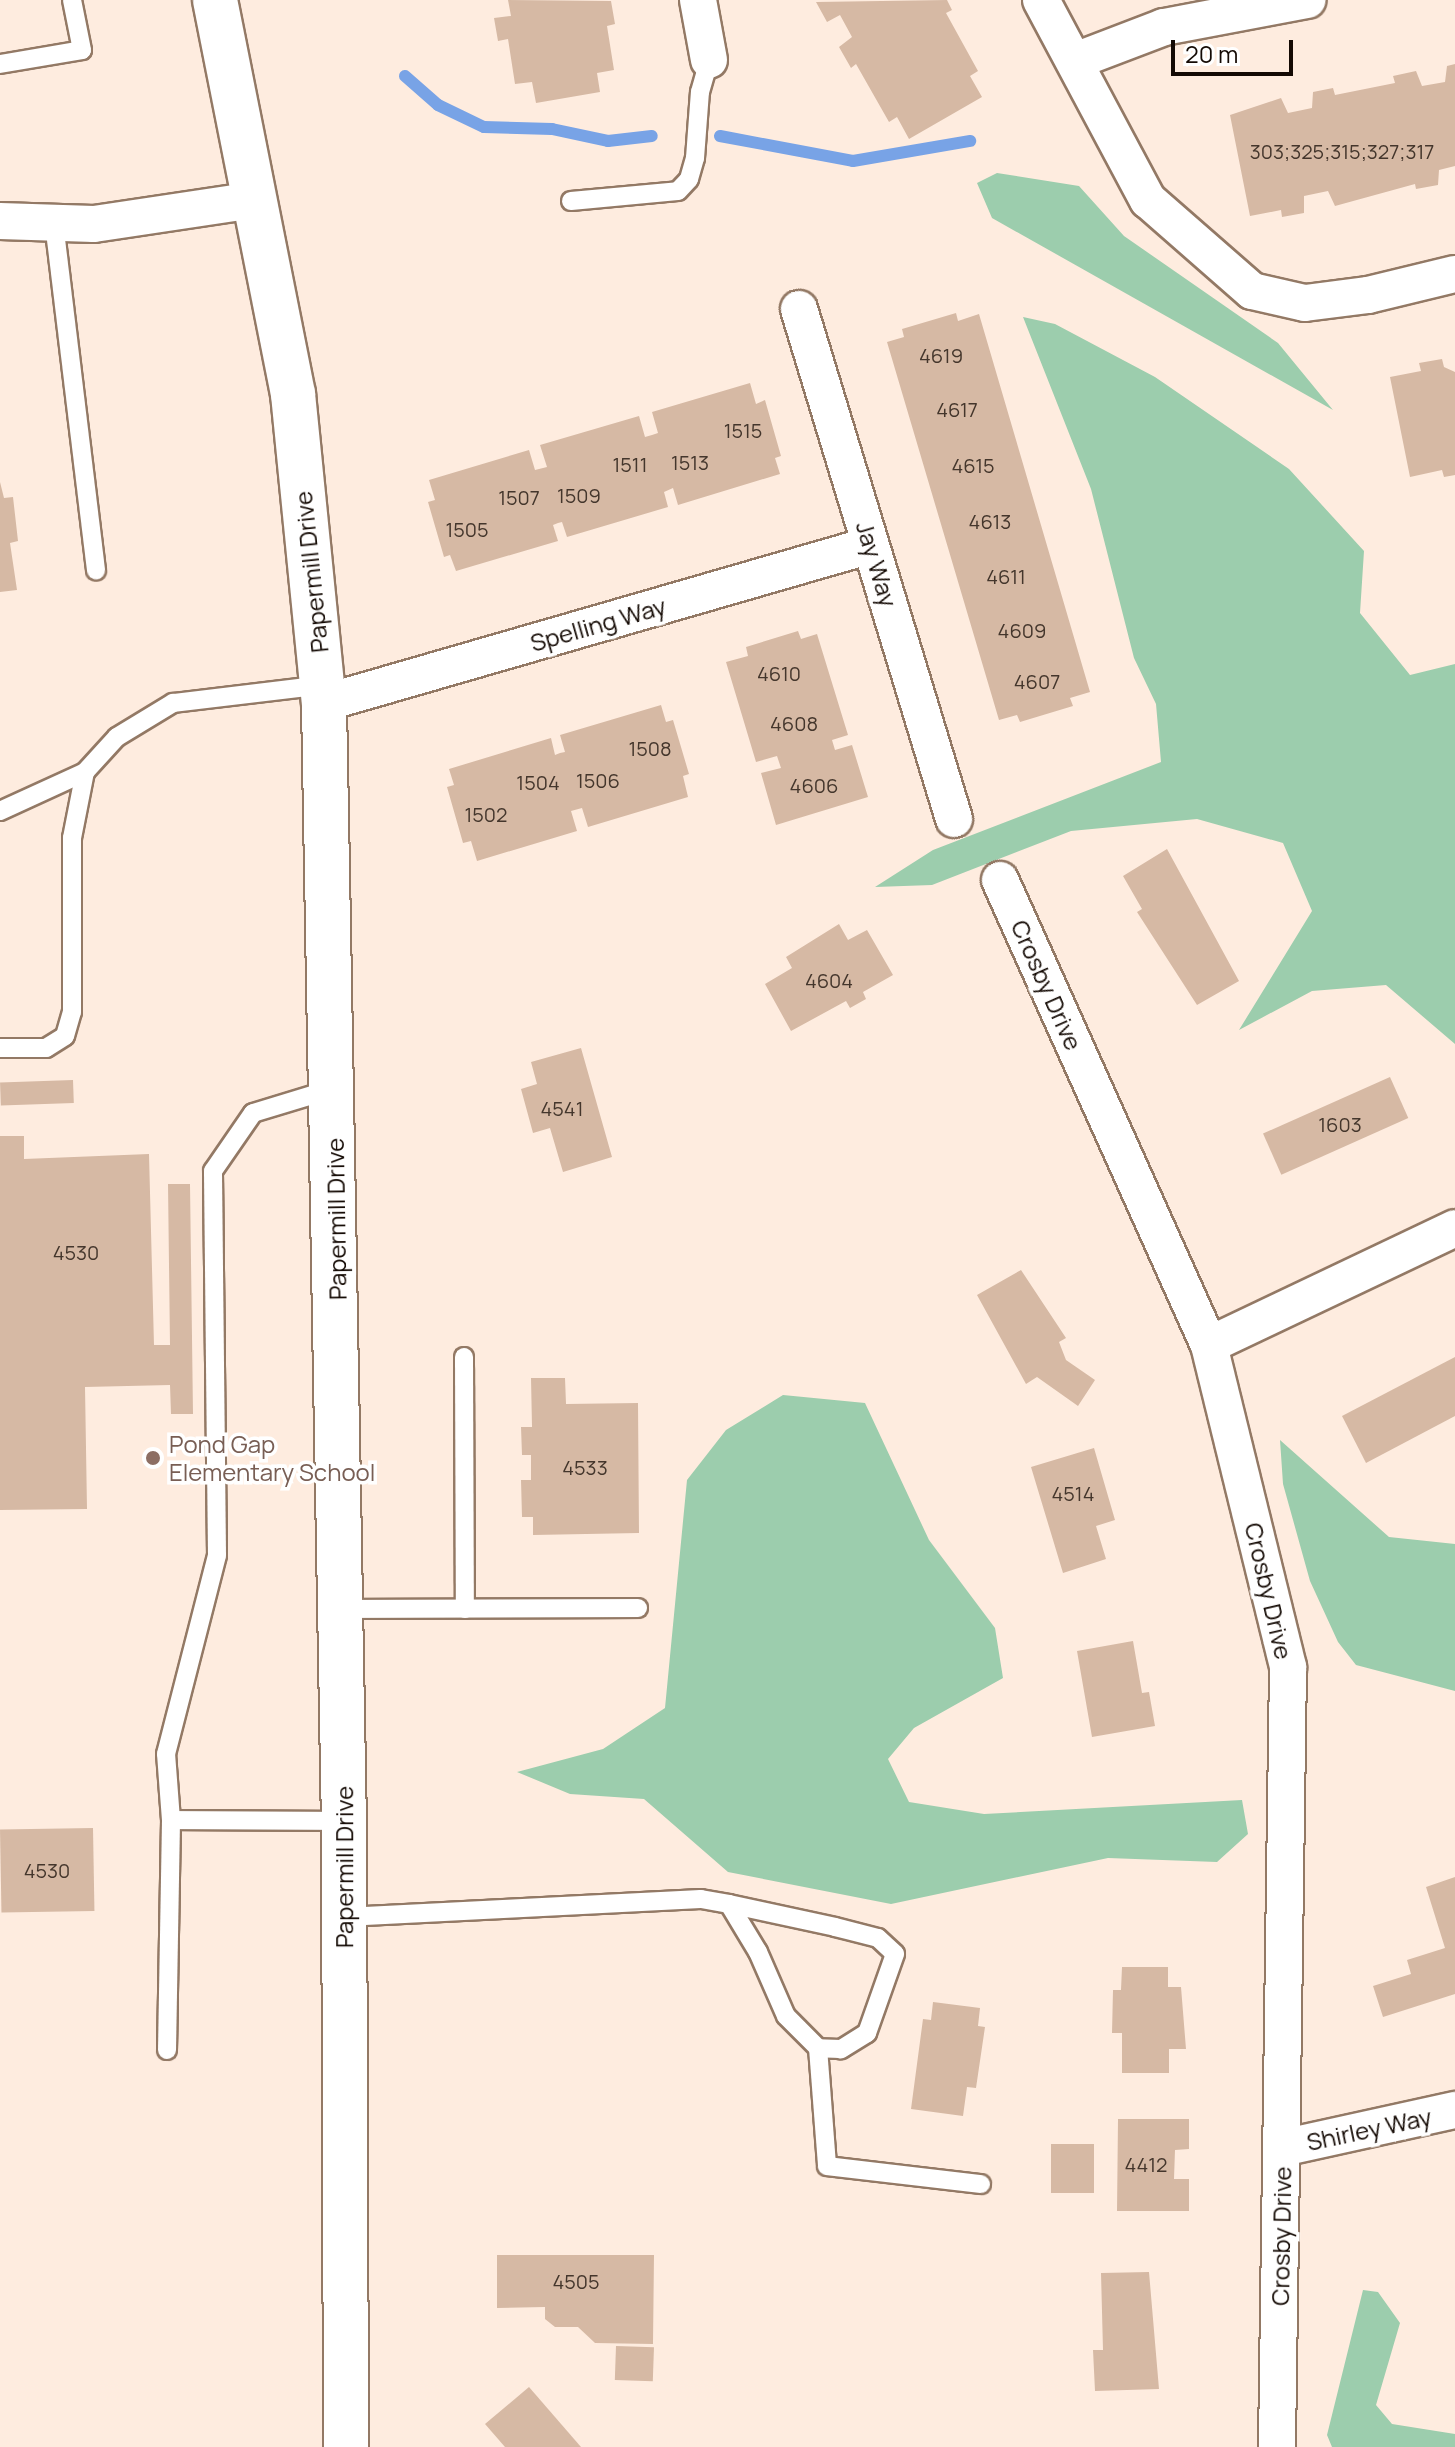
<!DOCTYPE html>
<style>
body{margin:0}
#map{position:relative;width:1455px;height:2447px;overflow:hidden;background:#feecdf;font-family:Manrope,sans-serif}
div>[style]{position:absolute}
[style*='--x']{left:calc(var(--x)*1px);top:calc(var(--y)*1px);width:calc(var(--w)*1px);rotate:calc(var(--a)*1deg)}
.green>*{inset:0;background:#9ccdad}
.stream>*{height:12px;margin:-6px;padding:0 6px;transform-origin:6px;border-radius:6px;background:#78a3e6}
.building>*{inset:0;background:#d6b9a4;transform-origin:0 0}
.roads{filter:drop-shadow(2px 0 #937965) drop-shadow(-2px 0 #937965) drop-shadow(0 2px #937965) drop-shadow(0 -2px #937965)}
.lane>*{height:18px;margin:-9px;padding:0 9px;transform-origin:9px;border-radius:9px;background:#fff}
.street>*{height:36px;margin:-18px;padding:0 18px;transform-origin:18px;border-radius:18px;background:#fff}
.secondary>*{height:44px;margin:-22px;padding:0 22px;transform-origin:22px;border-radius:22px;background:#fff}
.dots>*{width:22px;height:22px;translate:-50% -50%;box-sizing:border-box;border:4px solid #fff;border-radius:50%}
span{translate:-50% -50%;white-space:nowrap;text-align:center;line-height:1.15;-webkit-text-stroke:7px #fff;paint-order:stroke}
.number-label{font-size:20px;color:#44362c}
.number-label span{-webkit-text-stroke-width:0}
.street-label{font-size:24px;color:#140a04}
.education-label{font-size:24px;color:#785e54}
.left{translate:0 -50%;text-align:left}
.scale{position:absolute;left:1171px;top:40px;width:122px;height:36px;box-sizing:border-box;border:4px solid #140a04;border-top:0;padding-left:10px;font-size:24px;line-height:28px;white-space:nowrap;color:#140a04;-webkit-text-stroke:6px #fff;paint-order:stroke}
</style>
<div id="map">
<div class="green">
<i style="clip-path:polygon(997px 173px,1079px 186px,1124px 236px,1278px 343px,1333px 410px,992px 218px,977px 183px)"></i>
<i style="clip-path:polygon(1023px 317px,1055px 324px,1155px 377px,1289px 469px,1364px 551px,1360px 613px,1410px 675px,1455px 664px,1455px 1044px,1386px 985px,1312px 991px,1239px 1030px,1312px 911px,1283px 843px,1197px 819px,1071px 831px,932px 885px,875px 887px,933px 850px,1161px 762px,1156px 704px,1134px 658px,1091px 489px)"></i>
<i style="clip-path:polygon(783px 1395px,865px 1403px,929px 1540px,995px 1628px,1003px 1678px,914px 1728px,888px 1759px,909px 1802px,984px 1814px,1242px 1800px,1248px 1834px,1217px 1862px,1108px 1858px,891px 1904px,728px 1872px,644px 1799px,570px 1794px,517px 1772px,603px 1749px,665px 1708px,687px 1480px,726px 1430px)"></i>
<i style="clip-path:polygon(1280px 1440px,1389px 1537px,1455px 1544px,1455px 1691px,1356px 1665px,1338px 1642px,1310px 1581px,1283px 1484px)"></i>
<i style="clip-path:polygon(1363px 2290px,1378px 2292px,1400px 2323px,1376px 2405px,1392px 2424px,1455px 2434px,1455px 2447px,1332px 2447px,1327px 2435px)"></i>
</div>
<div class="stream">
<i style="--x:405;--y:76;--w:44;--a:41.3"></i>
<i style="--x:438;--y:105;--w:51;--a:25.6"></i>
<i style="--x:484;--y:127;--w:68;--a:1.7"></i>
<i style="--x:552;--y:129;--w:57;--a:12.1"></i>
<i style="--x:608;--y:141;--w:44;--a:-6.5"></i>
<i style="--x:720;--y:136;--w:135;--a:10.6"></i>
<i style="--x:853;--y:161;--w:119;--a:-9.7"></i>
</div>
<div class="building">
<i style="clip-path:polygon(508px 0,611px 1px,615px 24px,607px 26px,614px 70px,597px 73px,600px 92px,536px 103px,532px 82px,515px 84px,508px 39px,498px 41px,494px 18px,511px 16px)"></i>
<i style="clip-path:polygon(947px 0,952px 10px,946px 13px,978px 71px,970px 76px,982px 97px,909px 139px,897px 117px,889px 122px,856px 64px,851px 68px,839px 47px,852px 37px,840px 15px,827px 22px,816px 2px)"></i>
<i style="clip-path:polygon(1455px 64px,1455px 166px,1439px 170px,1438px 185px,1416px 189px,1415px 184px,1335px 206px,1328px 191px,1304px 196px,1304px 213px,1282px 217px,1281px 210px,1250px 216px,1230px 115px,1281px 98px,1288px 113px,1312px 108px,1313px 92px,1333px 88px,1335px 95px,1395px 83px,1393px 76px,1416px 71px,1422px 86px,1445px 82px,1447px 66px)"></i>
<i style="clip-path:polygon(956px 313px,958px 321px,979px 314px,1090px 692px,1070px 698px,1073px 706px,1020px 722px,1017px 715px,999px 720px,887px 342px,904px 337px,902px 329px)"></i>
<i style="clip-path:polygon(1442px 359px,1444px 367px,1455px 372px,1455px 475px,1444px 477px,1442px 470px,1410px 477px,1390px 377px,1421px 371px,1419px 363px)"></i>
<i style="clip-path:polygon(750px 383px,756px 404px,765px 400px,781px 456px,775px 458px,780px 474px,678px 505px,673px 488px,664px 492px,668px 507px,567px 537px,562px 522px,558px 523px,553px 525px,558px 541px,456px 571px,450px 555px,444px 557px,428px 502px,435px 500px,429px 480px,529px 450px,535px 470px,547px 467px,540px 445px,639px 416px,645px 437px,652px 435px,658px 433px,652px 412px)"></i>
<i style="clip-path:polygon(0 482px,4px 498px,13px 497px,18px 541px,10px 543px,17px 590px,0 592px)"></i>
<i style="clip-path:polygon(798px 631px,801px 639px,817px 634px,848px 735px,832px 740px,835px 750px,852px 745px,868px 797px,776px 825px,761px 773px,781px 768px,777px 756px,756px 762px,726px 662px,748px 656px,746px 647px)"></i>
<i style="clip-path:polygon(661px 705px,666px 722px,673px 720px,689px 774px,683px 776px,688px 797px,588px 827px,582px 808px,571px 811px,577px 831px,477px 861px,471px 841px,463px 843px,447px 787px,454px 785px,449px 769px,551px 738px,555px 755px,560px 753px,565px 752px,560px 735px)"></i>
<i style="clip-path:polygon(1167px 849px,1239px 981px,1197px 1005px,1137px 912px,1142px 909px,1123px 876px)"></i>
<i style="clip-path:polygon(839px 924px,848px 940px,867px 930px,893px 975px,863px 992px,866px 999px,850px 1008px,846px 1001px,791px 1031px,765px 984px,792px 968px,786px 957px)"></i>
<i style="clip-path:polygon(581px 1048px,612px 1157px,563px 1172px,550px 1128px,533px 1133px,521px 1089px,537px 1084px,531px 1062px)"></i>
<i style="left:1390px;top:1077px;width:45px;height:139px;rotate:66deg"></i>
<i style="left:73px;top:1080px;width:23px;height:73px;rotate:88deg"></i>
<i style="clip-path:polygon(0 1136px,24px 1136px,24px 1159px,149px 1154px,154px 1345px,170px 1345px,168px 1184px,190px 1184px,193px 1414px,171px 1414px,170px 1385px,85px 1387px,87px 1509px,0 1510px)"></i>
<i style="clip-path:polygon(1021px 1270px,1066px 1338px,1059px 1342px,1066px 1360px,1095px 1380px,1078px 1406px,1037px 1377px,1026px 1384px,977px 1295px)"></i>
<i style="clip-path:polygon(1455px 1357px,1455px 1416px,1366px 1463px,1342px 1416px)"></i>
<i style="clip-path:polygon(531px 1378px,565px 1378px,566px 1404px,638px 1403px,639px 1533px,533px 1535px,533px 1517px,522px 1517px,521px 1480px,531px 1480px,531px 1455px,522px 1455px,521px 1427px,532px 1427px)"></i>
<i style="clip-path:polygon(1094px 1448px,1115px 1520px,1096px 1526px,1106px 1559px,1063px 1573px,1031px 1467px)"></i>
<i style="clip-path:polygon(1133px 1641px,1142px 1693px,1149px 1692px,1155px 1726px,1092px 1737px,1077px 1651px)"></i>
<i style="left:93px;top:1828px;width:83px;height:93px;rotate:89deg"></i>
<i style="clip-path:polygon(1455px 1877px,1455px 1994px,1383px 2017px,1373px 1986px,1411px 1974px,1407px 1960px,1445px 1948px,1426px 1887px)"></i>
<i style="clip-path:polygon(1122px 1967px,1168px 1967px,1168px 1987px,1181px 1987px,1186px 2049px,1169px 2049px,1169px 2073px,1122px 2073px,1122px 2033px,1112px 2033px,1113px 1990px,1121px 1990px)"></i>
<i style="clip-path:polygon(933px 2002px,980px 2008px,978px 2026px,985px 2027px,976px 2088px,967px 2087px,963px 2116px,911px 2109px,923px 2019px,931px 2020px)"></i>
<i style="clip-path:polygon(1118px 2119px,1189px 2119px,1189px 2149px,1175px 2150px,1174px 2179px,1189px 2179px,1189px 2211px,1117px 2211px)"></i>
<i style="left:1051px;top:2144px;width:43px;height:49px"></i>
<i style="clip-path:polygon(497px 2255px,654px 2255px,653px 2344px,595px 2343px,578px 2327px,555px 2327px,545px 2319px,545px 2307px,497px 2308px)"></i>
<i style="clip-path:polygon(1149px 2272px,1159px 2389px,1095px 2391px,1093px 2350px,1103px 2350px,1101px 2273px)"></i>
<i style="left:616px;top:2346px;width:38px;height:34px;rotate:2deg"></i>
<i style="clip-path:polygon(529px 2387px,581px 2447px,505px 2447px,485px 2424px)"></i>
</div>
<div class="roads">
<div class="lane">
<i style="--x:0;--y:64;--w:83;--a:-9.7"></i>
<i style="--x:82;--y:50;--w:51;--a:-101.3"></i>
<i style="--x:571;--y:201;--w:107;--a:-5.3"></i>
<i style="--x:678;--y:191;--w:16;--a:-47"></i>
<i style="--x:689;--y:179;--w:22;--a:-74"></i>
<i style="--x:695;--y:158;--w:66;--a:-85.7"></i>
<i style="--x:700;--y:92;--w:33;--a:-74"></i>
<i style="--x:54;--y:223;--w:350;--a:83.1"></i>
<i style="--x:0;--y:811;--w:94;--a:-24.6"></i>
<i style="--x:85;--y:772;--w:47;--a:-47.6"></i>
<i style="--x:117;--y:737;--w:66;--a:-31.3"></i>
<i style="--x:173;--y:703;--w:151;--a:-6.8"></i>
<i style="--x:0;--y:1048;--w:46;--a:0"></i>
<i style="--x:46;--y:1048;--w:22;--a:-32"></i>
<i style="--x:65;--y:1036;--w:25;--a:-74"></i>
<i style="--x:72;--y:1012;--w:174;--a:-90"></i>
<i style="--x:72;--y:838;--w:67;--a:-78.9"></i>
<i style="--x:464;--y:1357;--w:252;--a:89.8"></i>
<i style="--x:341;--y:1609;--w:297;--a:-0.2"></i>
<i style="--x:171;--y:1820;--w:66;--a:-94.3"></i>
<i style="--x:166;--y:1754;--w:205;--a:-75.6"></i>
<i style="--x:217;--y:1555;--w:384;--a:-90.6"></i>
<i style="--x:213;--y:1171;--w:70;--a:-55.4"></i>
<i style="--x:253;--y:1113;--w:83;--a:-16.9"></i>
<i style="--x:345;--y:1917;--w:356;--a:-2.9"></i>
<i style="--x:701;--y:1899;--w:28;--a:10"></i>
<i style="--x:729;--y:1904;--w:108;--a:12.2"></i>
<i style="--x:835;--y:1927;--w:44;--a:14.3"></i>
<i style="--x:878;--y:1938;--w:23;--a:43"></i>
<i style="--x:895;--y:1954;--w:84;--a:109.5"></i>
<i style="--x:867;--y:2033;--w:31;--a:148"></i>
<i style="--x:841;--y:2049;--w:23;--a:-178"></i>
<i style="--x:818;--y:2048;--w:45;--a:-135"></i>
<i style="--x:786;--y:2016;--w:70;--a:-113.6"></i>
<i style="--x:758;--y:1952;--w:56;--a:-121.1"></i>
<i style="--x:818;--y:2048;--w:118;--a:85.6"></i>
<i style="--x:827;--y:2166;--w:155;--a:6.7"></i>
<i style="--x:167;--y:2050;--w:230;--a:-89"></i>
<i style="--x:171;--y:1820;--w:173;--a:0.3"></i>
</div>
<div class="street">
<i style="--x:698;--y:0;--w:61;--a:79.6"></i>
<i style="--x:1041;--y:0;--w:227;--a:61.9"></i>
<i style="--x:1148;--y:200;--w:138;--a:41.2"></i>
<i style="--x:1252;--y:291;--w:54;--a:12.8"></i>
<i style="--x:1305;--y:303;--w:64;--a:-7.2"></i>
<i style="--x:1368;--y:295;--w:89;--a:-13.6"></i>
<i style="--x:1075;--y:61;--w:95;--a:-20.9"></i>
<i style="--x:1164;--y:27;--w:146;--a:-10.7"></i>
<i style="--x:0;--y:221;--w:94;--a:1.8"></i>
<i style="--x:94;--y:224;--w:162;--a:-8.5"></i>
<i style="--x:799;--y:309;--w:533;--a:73.09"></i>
<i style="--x:324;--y:703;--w:569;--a:-16.11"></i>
<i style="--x:1000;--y:880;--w:510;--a:65.8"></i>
<i style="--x:1209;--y:1345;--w:332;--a:76.2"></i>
<i style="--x:1288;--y:1667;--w:780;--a:90.81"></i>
<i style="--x:1209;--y:1345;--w:272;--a:-25.4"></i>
<i style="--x:1282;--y:2148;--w:177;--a:-12.4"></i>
</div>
<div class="secondary">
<i style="--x:215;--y:0;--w:402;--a:78.8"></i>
<i style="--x:293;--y:394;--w:311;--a:84.3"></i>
<i style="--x:324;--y:703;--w:1118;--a:88.98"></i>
<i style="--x:344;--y:1821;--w:626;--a:89.82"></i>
</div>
</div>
<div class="dots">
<i style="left:153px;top:1458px;background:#8d6e63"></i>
</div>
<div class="number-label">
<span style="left:1342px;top:151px">303;325;315;327;317</span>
<span style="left:941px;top:355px">4619</span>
<span style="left:957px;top:409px">4617</span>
<span style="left:743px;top:430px">1515</span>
<span style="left:690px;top:462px">1513</span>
<span style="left:630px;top:464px">1511</span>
<span style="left:973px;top:465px">4615</span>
<span style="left:579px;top:495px">1509</span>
<span style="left:519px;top:497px">1507</span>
<span style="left:990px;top:521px">4613</span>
<span style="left:467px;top:529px">1505</span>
<span style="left:1006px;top:576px">4611</span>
<span style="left:1022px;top:630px">4609</span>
<span style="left:779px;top:673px">4610</span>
<span style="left:1037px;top:681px">4607</span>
<span style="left:794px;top:723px">4608</span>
<span style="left:650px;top:748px">1508</span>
<span style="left:598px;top:780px">1506</span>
<span style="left:538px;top:782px">1504</span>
<span style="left:814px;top:785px">4606</span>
<span style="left:486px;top:814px">1502</span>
<span style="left:829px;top:980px">4604</span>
<span style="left:562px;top:1108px">4541</span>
<span style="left:1340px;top:1124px">1603</span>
<span style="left:76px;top:1252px">4530</span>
<span style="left:585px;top:1467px">4533</span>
<span style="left:1073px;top:1493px">4514</span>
<span style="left:47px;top:1870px">4530</span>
<span style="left:1146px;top:2164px">4412</span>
<span style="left:576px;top:2281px">4505</span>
</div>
<div class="street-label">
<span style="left:877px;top:564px;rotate:73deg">Jay Way</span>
<span style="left:311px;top:572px;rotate:-96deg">Papermill Drive</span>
<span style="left:598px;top:624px;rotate:-16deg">Spelling Way</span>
<span style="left:1047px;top:985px;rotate:66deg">Crosby Drive</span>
<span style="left:336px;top:1219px;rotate:-91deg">Papermill Drive</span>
<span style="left:1269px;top:1591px;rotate:77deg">Crosby Drive</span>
<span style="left:344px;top:1867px;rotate:-90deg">Papermill Drive</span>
<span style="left:1369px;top:2129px;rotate:-12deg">Shirley Way</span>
<span style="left:1281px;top:2236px;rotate:-89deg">Crosby Drive</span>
</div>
<div class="education-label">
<span class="left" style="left:169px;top:1458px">Pond Gap<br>Elementary School</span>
</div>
<div class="scale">20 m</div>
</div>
